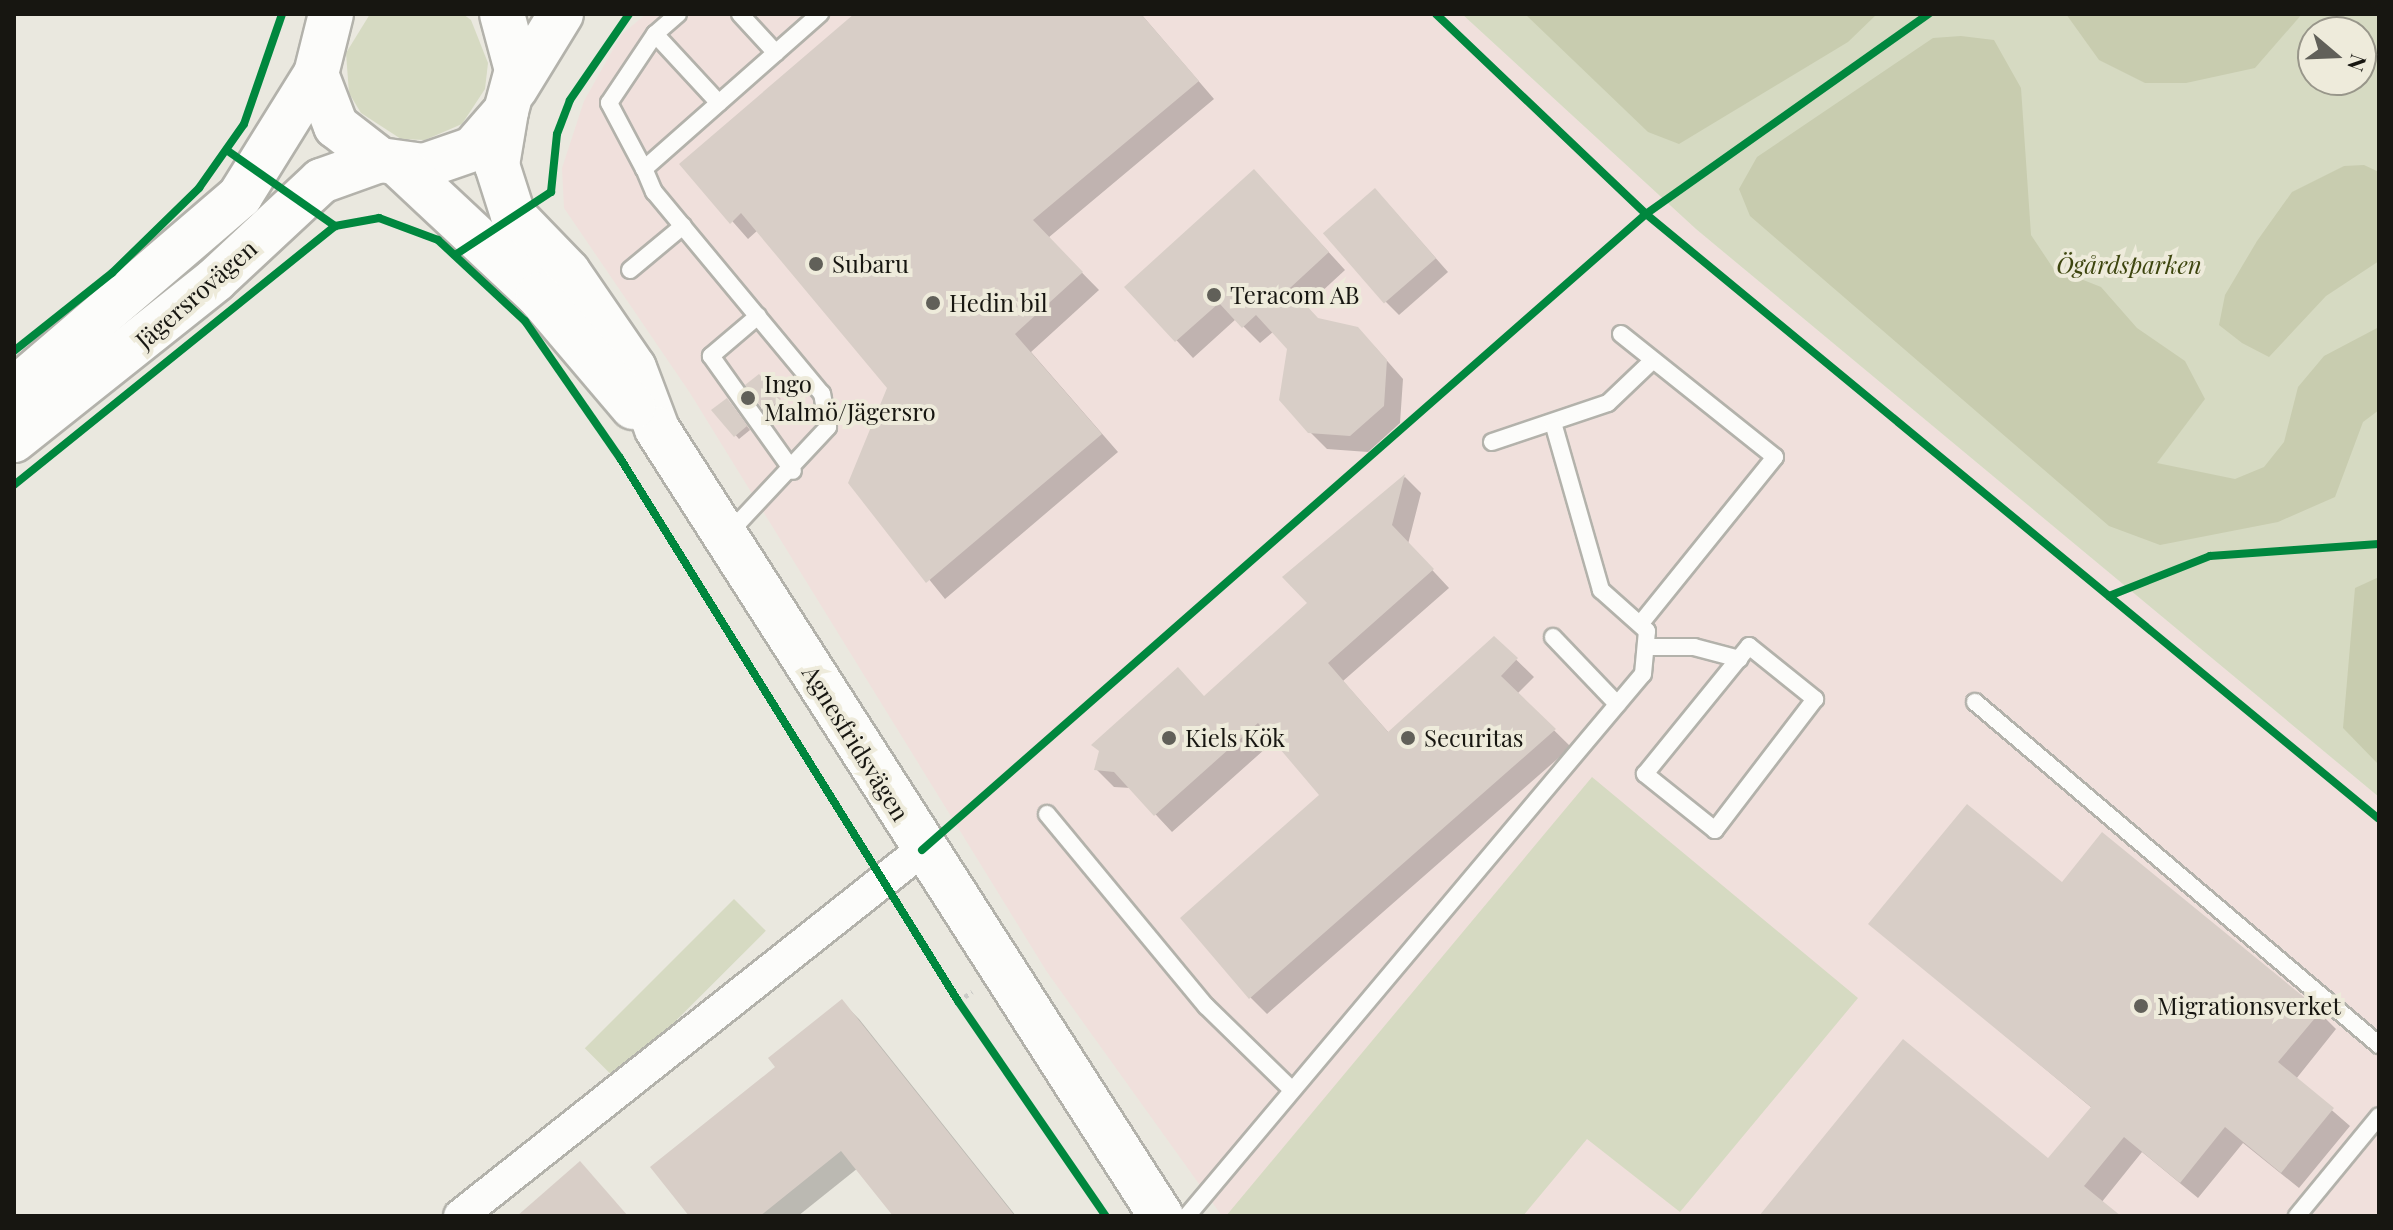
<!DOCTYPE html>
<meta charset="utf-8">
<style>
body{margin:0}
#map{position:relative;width:2393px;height:1230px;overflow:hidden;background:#eae8df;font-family:"Playfair Display",serif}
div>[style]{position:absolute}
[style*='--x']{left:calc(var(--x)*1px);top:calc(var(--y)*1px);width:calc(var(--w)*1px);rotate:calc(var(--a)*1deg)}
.industrial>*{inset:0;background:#f0e0dc}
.green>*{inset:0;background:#d6dac2;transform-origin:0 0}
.forest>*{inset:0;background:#c8ccaf}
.shadow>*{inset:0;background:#0003}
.building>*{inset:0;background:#d8cec7;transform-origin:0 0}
.path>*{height:5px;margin-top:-2.5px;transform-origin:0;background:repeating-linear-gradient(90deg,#cacac6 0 4px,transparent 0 8px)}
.roads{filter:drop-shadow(2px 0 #b3b2ab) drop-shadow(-2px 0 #b3b2ab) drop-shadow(0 2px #b3b2ab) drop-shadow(0 -2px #b3b2ab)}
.lane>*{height:16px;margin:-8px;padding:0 8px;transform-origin:8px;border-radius:8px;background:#fcfcfa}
.street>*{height:32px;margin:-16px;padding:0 16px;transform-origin:16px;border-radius:16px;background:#fcfcfa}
.secondary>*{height:44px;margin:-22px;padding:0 22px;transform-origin:22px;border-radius:22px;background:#fcfcfa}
.cycleway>*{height:8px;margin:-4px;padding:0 4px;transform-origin:4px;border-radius:4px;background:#00873e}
.dots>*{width:22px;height:22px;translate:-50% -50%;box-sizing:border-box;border:4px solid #eeebdb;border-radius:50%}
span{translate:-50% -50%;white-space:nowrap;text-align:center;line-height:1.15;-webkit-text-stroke:8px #eeebdb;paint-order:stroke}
.poi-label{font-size:24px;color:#171611}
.left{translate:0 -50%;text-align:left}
.park-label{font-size:24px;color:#3d450e;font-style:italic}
.street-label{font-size:24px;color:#171611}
.frame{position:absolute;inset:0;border:16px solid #171611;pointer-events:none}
.north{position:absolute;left:2297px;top:16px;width:80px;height:80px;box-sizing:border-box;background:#eeebdb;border:2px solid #98968a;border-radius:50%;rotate:109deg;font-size:22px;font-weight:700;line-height:32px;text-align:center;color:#171611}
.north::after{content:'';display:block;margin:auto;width:28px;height:36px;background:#616059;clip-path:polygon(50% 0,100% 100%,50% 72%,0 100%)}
</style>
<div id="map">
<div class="industrial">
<i style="clip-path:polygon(646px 14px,1462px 14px,1696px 229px,2379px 797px,2379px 1216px,1222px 1216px,1047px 972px,690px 393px,564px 208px,562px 168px,584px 101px,621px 35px)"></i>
</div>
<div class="green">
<i style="clip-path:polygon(370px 14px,463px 14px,471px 20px,488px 63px,485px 89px,462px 124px,425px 140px,401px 139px,361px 113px,349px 93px,346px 53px)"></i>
<i style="clip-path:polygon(evenodd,1462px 14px,2379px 14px,2379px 797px,1696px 229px,1462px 14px,2313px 32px,2361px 32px,2361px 80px,2313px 80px,2313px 32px)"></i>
<i style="clip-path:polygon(1592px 777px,1858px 998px,1680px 1212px,1587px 1139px,1523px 1216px,1226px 1216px)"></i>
<i style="left:734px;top:899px;width:45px;height:211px;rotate:45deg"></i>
</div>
<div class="forest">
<i style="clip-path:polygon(1525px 14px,1877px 14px,1848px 42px,1679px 144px,1648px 132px)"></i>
<i style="clip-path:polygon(2066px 14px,2302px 14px,2255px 68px,2186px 83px,2145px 83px,2099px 60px)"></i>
<i style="clip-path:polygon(1961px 36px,1994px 40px,2021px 88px,2031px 235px,2053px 268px,2101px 287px,2137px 328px,2185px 361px,2205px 399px,2157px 463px,2235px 479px,2264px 467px,2284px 442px,2298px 387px,2324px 356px,2379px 327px,2379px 410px,2363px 422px,2335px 497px,2278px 522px,2160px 545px,2109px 526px,1750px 216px,1739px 189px,1757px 157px,1933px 38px)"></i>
<i style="clip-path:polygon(2364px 165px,2379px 172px,2379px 261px,2326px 296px,2269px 357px,2242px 343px,2219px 325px,2225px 295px,2257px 241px,2292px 192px,2344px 166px)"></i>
<i style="clip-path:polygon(2379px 577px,2379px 765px,2343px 728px,2355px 588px)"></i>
</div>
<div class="shadow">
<i style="clip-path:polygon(857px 14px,1141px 14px,1214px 99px,1048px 238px,1099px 290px,1031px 352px,1118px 452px,945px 599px,850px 482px,889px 388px,758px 230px,748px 239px,682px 164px)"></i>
<i style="clip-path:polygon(1270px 188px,1345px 270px,1306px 306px,1319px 320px,1375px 347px,1403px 379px,1400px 423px,1368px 452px,1327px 449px,1310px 432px,1290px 348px,1274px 331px,1260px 343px,1236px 319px,1193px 358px,1127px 287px)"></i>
<i style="clip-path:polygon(1388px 204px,1448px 272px,1399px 315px,1386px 302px)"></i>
<i style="clip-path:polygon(759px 377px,783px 403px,770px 414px,766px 411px)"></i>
<i style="clip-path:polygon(731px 404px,750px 430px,739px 439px,714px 410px)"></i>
<i style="clip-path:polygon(1405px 477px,1421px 493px,1408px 544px,1449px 588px,1343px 681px,1389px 733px,1494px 638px,1534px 677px,1517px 694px,1571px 747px,1267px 1014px,1250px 997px,1322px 795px,1275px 740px,1172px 832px,1131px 788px,1114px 787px,1097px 770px,1205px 698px,1310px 603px,1285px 577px)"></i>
<i style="clip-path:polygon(2063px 884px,2319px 1012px,2336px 1029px,2296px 1079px,2350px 1126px,2299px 1188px,2243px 1143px,2198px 1198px,2142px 1152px,2101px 1203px,2117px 1216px,1761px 1216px,2049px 1161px,2092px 1108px,1871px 924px)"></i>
<i style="clip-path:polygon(842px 1002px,859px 1019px,1016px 1216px,896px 1216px,858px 1168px,798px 1216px,691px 1216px,778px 1067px)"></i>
</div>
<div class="building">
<i style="clip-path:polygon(854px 14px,1141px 14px,1199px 81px,1033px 220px,1083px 272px,1015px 334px,1102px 434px,926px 583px,848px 483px,887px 388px,741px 213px,730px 224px,679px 164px)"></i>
<i style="clip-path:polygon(1254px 169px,1329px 252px,1290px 288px,1318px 318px,1358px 327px,1387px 360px,1384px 406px,1350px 436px,1308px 433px,1279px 400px,1287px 349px,1256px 315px,1242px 328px,1219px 303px,1175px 342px,1124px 287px)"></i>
<i style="left:1375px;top:188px;width:93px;height:69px;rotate:49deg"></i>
<i style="clip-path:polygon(759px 374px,781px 399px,765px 412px,745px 385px)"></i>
<i style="clip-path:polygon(727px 398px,747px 426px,734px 437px,711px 410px)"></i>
<i style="clip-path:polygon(1405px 474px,1392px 525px,1434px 569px,1328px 663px,1388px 732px,1494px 636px,1518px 658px,1501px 676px,1556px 729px,1249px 999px,1180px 918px,1319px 795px,1258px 723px,1154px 816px,1114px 772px,1094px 770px,1099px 751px,1091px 745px,1178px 667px,1204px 696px,1307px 603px,1282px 577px)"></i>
<i style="clip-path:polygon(1967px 804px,2062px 882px,2102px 832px,2321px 1011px,2278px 1062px,2334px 1108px,2281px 1173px,2225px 1127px,2180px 1183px,2124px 1137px,2084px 1186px,2121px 1216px,1759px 1216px,1903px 1039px,2048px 1158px,2091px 1107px,1868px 924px)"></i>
<i style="clip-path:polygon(842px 999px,1015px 1216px,893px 1216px,841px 1151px,760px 1216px,689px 1216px,650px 1167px,775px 1067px,768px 1058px)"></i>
<i style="clip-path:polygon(580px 1161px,628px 1216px,517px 1216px)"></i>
</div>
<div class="path">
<i style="--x:958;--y:1001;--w:17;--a:-33"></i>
</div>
<div class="roads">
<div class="lane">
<i style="--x:678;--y:14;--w:30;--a:139"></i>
<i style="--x:655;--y:34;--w:94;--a:47.2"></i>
<i style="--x:740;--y:14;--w:53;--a:47.3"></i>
<i style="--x:644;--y:169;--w:75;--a:-117.9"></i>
<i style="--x:609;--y:103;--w:83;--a:-56.3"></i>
<i style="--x:630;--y:270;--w:69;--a:-39.7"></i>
<i style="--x:758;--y:316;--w:62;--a:139.6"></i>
<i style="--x:711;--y:356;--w:141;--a:54.5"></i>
<i style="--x:1621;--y:334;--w:197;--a:38.6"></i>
<i style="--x:1775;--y:457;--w:213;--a:128.9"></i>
<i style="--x:1492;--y:442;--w:122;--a:-18.6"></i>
<i style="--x:1608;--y:403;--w:62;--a:-43.7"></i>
<i style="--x:727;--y:535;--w:148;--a:-46.9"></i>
<i style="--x:828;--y:427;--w:34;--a:-100"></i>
<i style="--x:822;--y:394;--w:263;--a:-129.7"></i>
<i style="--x:654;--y:192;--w:25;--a:-113"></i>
<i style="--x:644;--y:169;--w:235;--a:-41.4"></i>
<i style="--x:1553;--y:637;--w:93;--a:46.3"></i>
<i style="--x:1749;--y:646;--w:85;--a:38.8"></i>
<i style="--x:1815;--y:699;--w:165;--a:127.4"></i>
<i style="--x:1715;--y:830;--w:90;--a:-141.3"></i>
<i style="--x:1645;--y:774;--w:165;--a:-50.9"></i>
<i style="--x:1649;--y:647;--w:45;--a:0"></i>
<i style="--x:1694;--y:647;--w:47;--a:14.9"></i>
<i style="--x:1975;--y:702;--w:530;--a:40.33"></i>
<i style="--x:1047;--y:814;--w:249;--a:50.4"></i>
<i style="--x:1206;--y:1006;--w:120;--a:44.3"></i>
<i style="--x:1187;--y:1216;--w:708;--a:-49.93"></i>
<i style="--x:1643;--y:674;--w:43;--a:-84.7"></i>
<i style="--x:1647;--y:631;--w:62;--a:-138.3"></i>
<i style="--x:1601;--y:590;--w:171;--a:-106"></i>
<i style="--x:2297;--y:1216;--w:129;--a:-50.6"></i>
</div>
<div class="street">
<i style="--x:460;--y:1216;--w:589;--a:-38.39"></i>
</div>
<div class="secondary">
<i style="--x:331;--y:14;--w:62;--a:104"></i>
<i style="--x:316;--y:74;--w:56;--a:69"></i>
<i style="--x:336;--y:126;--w:56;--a:37.7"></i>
<i style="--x:380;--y:160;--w:44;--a:7.8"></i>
<i style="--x:424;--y:166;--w:52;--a:-19.1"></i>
<i style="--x:473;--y:149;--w:50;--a:-49"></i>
<i style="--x:506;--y:111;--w:42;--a:-75"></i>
<i style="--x:517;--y:70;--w:58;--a:-105"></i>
<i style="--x:515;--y:89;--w:88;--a:-58.5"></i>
<i style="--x:506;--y:111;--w:55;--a:99.5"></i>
<i style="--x:497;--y:165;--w:52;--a:72.3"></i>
<i style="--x:513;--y:215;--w:79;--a:46"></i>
<i style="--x:568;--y:272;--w:116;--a:55.5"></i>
<i style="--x:634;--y:368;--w:65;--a:69.3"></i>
<i style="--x:657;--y:429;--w:935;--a:57.36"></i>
<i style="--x:399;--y:165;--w:190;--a:43.1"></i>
<i style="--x:538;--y:295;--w:147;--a:49.7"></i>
<i style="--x:14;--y:390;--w:298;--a:-40.6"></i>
<i style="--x:240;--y:196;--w:144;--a:-58.1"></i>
<i style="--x:14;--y:440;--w:257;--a:-38.5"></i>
<i style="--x:215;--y:280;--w:145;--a:-43"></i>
<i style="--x:321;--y:181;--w:63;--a:-19.6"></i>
</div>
</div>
<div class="cycleway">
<i style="--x:1436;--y:14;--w:290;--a:43.6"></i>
<i style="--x:1646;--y:214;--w:950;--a:39.54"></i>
<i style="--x:228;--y:151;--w:131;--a:35"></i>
<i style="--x:455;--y:255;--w:115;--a:-33.3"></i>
<i style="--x:551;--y:192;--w:58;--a:-84.1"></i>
<i style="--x:557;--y:134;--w:36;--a:-69"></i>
<i style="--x:570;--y:100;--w:104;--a:-55.5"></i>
<i style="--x:14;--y:351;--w:125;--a:-38.5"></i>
<i style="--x:112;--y:273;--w:122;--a:-44.3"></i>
<i style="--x:199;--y:188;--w:78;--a:-54.9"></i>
<i style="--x:244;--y:124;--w:116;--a:-70.9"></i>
<i style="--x:14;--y:485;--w:412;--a:-38.9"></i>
<i style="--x:335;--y:226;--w:45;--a:-10.3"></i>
<i style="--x:379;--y:218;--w:63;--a:20.4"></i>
<i style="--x:438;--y:240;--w:119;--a:43"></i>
<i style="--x:525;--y:321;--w:167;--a:55.3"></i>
<i style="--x:620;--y:458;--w:640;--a:58.1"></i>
<i style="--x:958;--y:1001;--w:261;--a:55.5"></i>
<i style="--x:2109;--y:596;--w:109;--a:-21.6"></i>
<i style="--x:2210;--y:556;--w:169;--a:-4.1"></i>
<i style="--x:922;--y:850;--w:964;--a:-41.3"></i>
<i style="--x:1646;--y:214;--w:346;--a:-35.3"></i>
</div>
<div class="dots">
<i style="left:816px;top:264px;background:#616059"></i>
<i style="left:1214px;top:295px;background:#616059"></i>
<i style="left:933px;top:303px;background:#616059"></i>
<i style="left:748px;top:398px;background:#616059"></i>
<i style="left:1169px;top:738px;background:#616059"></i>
<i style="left:1408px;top:738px;background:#616059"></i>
<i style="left:2141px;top:1006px;background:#616059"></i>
</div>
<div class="poi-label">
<span class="left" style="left:832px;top:264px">Subaru</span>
<span class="left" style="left:1230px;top:295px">Teracom AB</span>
<span class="left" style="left:949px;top:303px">Hedin bil</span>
<span class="left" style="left:764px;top:398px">Ingo<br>Malmö/Jägersro</span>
<span class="left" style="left:1185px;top:738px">Kiels Kök</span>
<span class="left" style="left:1424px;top:738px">Securitas</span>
<span class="left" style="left:2157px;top:1006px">Migrationsverket</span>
</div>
<div class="park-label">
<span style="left:2129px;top:265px">Ögårdsparken</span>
</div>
<div class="street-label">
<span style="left:196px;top:294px;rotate:-41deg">Jägersrovägen</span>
<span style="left:856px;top:743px;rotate:58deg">Agnesfridsvägen</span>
</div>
<div class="frame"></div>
<div class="north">N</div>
</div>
